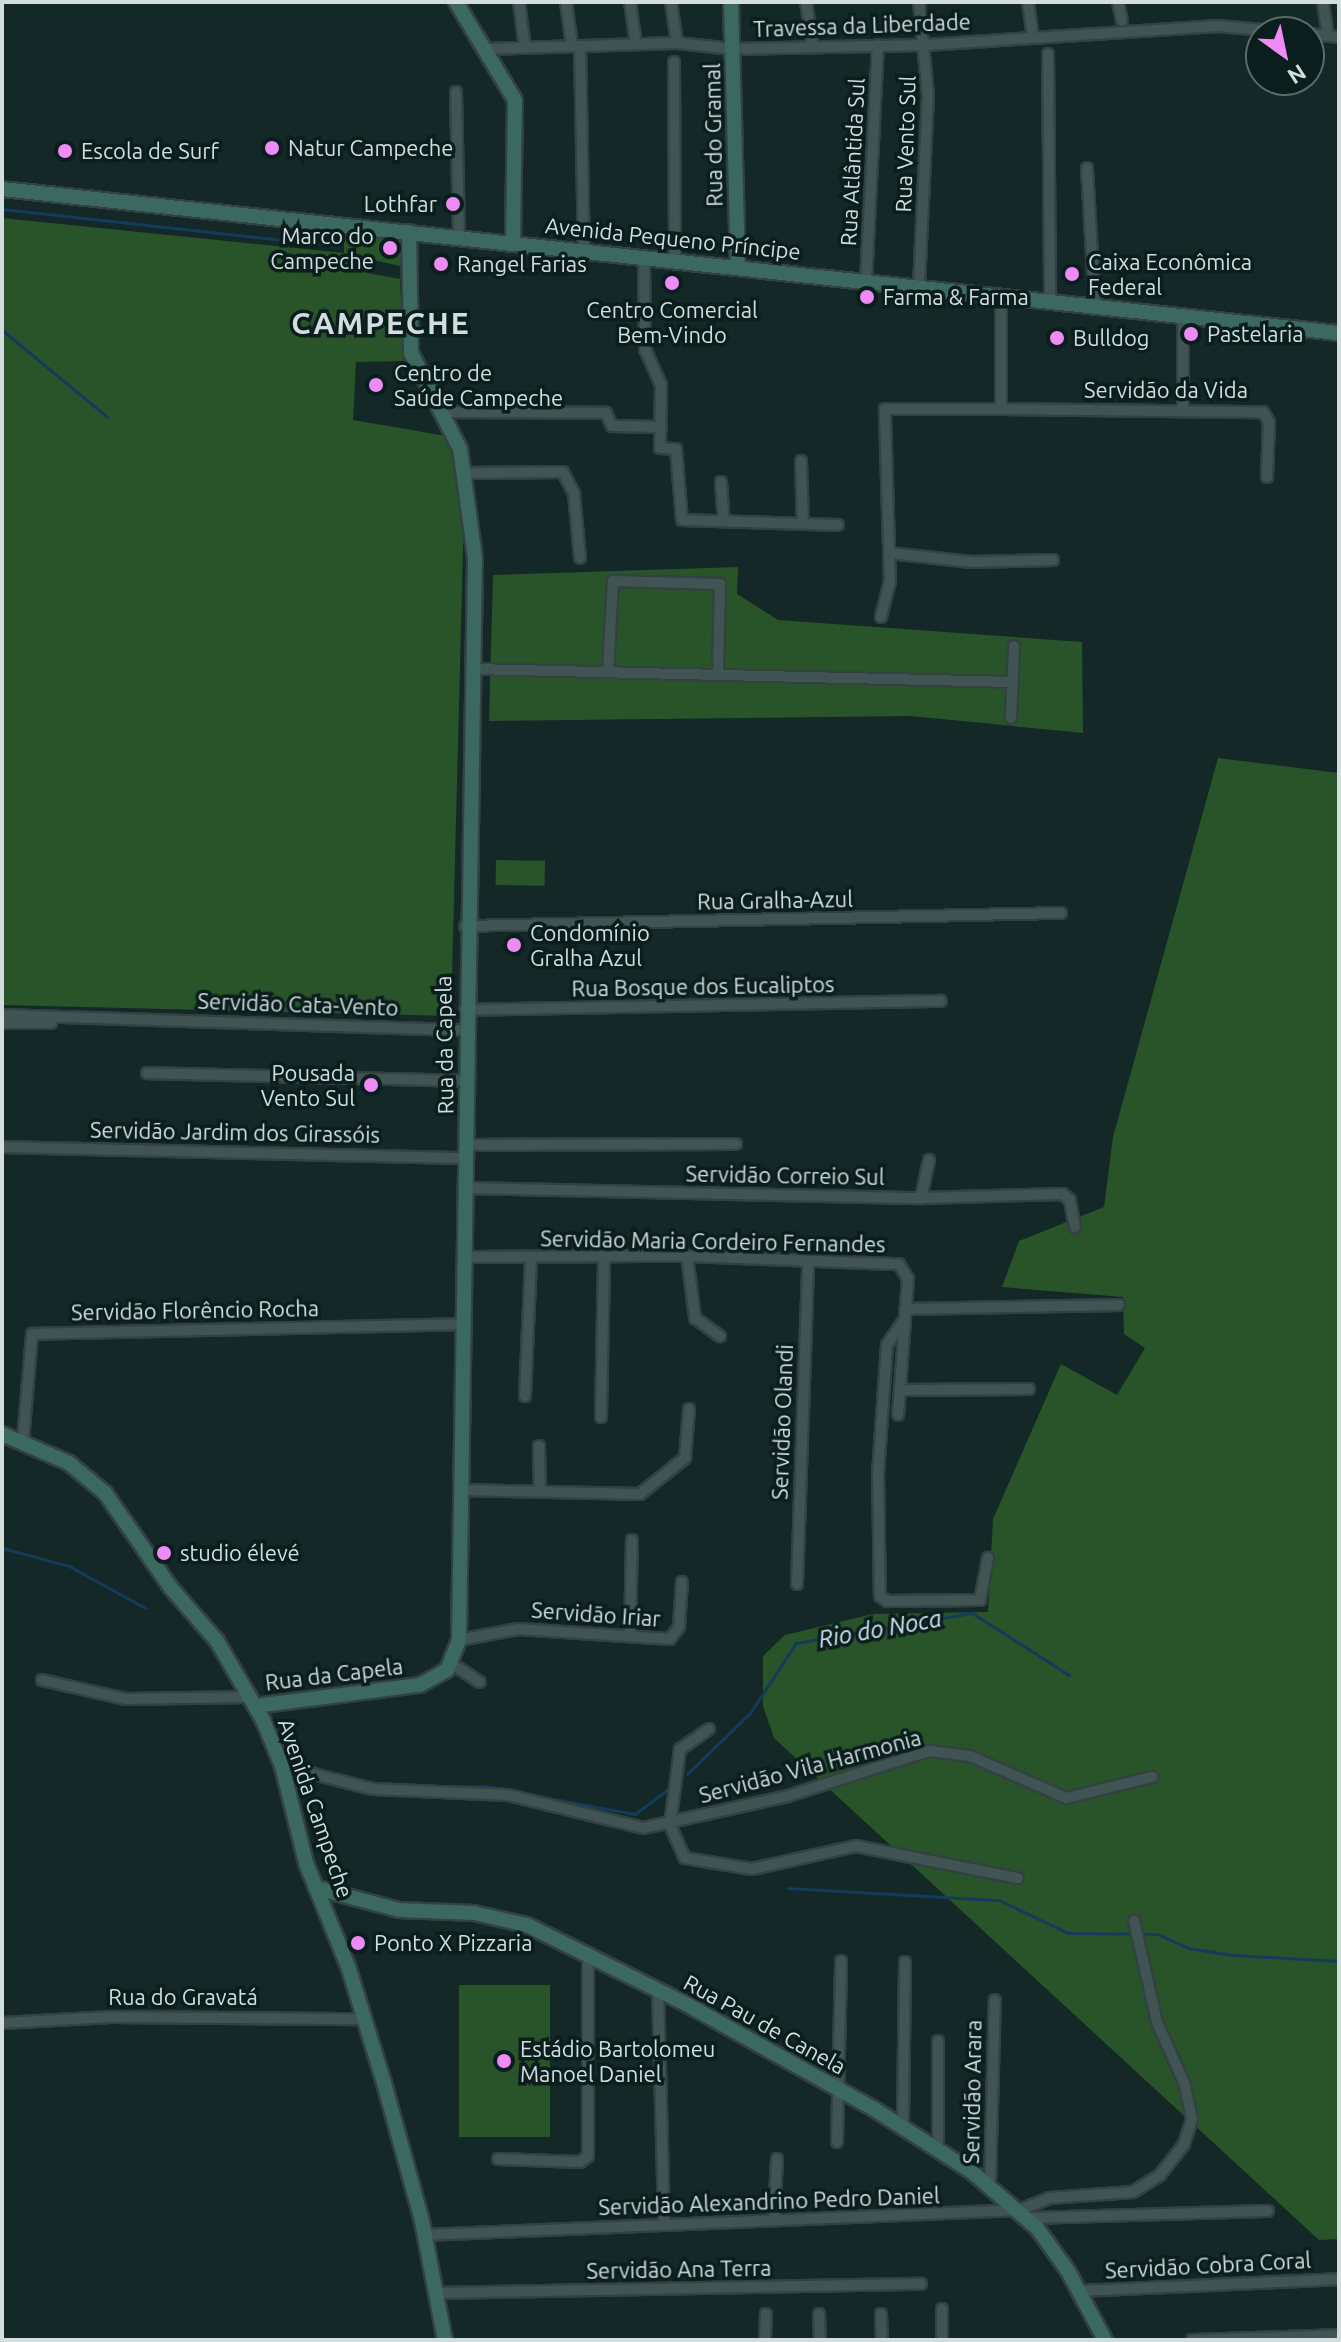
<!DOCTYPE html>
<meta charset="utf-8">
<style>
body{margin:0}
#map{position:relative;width:1341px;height:2342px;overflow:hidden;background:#142827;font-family:Ubuntu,sans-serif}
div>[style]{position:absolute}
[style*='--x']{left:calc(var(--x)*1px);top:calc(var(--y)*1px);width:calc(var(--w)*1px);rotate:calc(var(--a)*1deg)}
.green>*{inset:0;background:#295429;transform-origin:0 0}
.stream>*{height:3px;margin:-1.5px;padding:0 1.5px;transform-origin:1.5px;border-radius:1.5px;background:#143b5c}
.roads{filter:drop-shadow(2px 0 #334141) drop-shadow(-2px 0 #334141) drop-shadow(0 2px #334141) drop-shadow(0 -2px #334141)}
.street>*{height:10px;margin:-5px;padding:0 5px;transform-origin:5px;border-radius:5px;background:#405454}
.secondary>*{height:14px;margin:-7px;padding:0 7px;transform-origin:7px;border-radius:7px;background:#3b685f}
.dots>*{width:22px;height:22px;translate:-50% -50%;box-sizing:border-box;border:4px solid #0b1e1e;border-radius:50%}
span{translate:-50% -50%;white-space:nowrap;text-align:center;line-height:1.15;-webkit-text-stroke:7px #0b1e1e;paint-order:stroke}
.street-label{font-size:22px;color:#d2dedd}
.poi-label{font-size:22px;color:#d2dedd}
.left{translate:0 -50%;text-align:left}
.right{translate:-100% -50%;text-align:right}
.water-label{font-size:24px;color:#d0e1f2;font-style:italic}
.district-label{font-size:30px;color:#d2dedd;font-weight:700;letter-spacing:2px}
.frame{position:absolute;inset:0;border:4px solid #d2dedd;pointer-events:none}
.north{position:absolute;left:1245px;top:16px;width:80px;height:80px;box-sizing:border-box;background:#0b1e1e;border:2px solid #5b6b6a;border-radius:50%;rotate:147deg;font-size:22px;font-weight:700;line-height:32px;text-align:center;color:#d2dedd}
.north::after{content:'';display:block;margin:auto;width:28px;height:36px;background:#ef8bf7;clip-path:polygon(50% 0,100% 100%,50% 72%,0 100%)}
</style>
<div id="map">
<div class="green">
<i style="clip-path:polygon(2px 218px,344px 253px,344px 233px,402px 238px,400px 266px,346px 254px,367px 273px,400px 279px,404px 361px,356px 362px,353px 420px,446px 436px,459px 469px,464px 510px,451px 1016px,2px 1005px)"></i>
<i style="clip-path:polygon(738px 567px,737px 594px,778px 620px,1082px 642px,1083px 733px,911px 716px,489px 721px,493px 575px)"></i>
<i style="clip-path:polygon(1218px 758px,1339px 773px,1339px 2239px,1319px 2240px,774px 1738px,763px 1706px,763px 1656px,785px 1635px,873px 1614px,988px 1612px,993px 1519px,1061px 1364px,1117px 1395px,1145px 1348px,1124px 1334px,1123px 1297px,1002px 1287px,1019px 1241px,1104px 1207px,1113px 1137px)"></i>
<i style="left:496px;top:860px;width:49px;height:25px;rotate:1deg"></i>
<i style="left:459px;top:1985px;width:91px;height:152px"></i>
</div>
<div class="stream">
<i style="--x:2;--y:209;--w:338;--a:6.3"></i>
<i style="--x:2;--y:330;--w:136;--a:39.6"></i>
<i style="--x:2;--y:1548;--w:69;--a:15"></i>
<i style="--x:69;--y:1566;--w:87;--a:28.9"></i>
<i style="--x:687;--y:1774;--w:88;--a:-44.1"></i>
<i style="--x:750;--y:1713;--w:84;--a:-56.7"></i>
<i style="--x:796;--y:1643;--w:179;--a:-9.7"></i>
<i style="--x:972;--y:1613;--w:115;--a:32.6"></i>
<i style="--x:440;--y:1787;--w:45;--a:-1.3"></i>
<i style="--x:485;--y:1786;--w:153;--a:10.6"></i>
<i style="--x:635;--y:1814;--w:46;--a:-37.1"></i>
<i style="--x:788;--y:1888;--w:211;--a:3.3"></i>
<i style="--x:999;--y:1900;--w:76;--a:25.6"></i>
<i style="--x:1068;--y:1933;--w:89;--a:0.6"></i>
<i style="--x:1157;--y:1934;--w:34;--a:24"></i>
<i style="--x:1188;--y:1948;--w:46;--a:8.8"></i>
<i style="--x:1233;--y:1955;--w:106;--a:3.2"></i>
</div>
<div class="roads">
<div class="street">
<i style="--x:519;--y:2;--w:46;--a:82.6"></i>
<i style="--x:566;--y:2;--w:44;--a:82.2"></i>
<i style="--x:630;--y:2;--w:42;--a:81.9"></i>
<i style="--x:671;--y:2;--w:41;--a:81.7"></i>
<i style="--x:806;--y:2;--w:46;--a:81.2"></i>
<i style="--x:919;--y:2;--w:93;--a:84.5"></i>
<i style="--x:928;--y:95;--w:192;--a:92.7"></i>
<i style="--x:1028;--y:2;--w:35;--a:82"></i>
<i style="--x:1118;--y:2;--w:19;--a:78"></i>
<i style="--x:1323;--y:2;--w:34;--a:82"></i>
<i style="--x:1309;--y:34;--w:30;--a:6"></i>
<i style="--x:580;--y:46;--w:205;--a:88.9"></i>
<i style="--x:486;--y:49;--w:191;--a:-1.8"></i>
<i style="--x:677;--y:43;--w:56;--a:6.1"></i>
<i style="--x:733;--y:49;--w:192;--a:-1.2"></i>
<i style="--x:925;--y:45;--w:294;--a:-3.7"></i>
<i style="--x:1218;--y:26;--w:68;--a:5"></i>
<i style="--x:1048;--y:54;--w:248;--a:89.5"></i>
<i style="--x:674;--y:62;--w:199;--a:89.7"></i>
<i style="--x:456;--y:92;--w:145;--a:88.8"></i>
<i style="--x:1087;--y:168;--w:138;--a:86.7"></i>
<i style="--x:644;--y:257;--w:92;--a:89.4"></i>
<i style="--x:645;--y:349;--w:39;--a:66"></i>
<i style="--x:661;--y:385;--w:63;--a:90.9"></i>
<i style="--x:660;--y:448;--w:16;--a:4"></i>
<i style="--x:676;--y:449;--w:71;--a:85.2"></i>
<i style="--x:682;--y:520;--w:156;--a:1.8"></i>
<i style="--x:866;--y:281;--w:236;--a:-87.1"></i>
<i style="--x:1183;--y:316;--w:95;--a:90"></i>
<i style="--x:1001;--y:409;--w:262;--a:0.7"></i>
<i style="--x:1263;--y:412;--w:12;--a:59"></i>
<i style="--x:1269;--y:422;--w:55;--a:92.1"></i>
<i style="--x:440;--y:412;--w:166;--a:0.3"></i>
<i style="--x:606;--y:413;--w:14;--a:65"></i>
<i style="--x:612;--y:426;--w:49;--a:1.2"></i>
<i style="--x:801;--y:461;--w:62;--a:88.2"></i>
<i style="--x:465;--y:473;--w:98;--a:-0.6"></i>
<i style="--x:563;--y:472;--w:25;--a:63"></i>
<i style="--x:574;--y:494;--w:64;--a:84.6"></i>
<i style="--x:721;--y:482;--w:39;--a:86"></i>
<i style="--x:889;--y:553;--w:83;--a:6.2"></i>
<i style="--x:972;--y:562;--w:81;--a:-1.4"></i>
<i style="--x:881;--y:617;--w:36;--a:-76"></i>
<i style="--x:890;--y:582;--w:173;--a:-91.7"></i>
<i style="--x:885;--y:409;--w:116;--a:0"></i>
<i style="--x:1001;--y:409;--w:113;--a:-90"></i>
<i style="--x:473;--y:669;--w:540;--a:1.38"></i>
<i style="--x:608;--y:672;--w:91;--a:-86.9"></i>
<i style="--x:613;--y:581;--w:107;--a:1.6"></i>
<i style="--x:720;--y:584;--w:91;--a:91.3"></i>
<i style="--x:1011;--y:718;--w:72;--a:-87.6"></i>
<i style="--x:465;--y:926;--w:596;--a:-1.25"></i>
<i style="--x:465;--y:1010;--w:476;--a:-1.1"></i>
<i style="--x:2;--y:1015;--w:463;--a:1.9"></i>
<i style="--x:2;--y:1023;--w:49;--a:0"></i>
<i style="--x:147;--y:1073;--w:319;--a:1.4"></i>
<i style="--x:467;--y:1145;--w:269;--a:-0.2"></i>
<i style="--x:2;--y:1147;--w:465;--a:1.4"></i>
<i style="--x:467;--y:1188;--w:454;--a:1.3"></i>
<i style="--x:921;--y:1198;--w:142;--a:-1.6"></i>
<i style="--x:1063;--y:1194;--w:9;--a:41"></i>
<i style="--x:1070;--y:1200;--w:28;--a:80"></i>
<i style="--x:921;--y:1198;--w:39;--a:-78"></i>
<i style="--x:687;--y:1256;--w:63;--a:82.6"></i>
<i style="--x:695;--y:1318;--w:31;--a:36"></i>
<i style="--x:467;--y:1257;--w:220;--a:-0.3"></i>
<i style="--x:687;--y:1256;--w:212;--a:2.2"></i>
<i style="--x:899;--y:1264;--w:17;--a:59"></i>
<i style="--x:908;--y:1279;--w:136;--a:94.2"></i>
<i style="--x:905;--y:1309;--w:214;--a:-1.1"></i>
<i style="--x:904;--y:1320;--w:30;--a:124"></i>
<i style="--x:887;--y:1345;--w:128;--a:94"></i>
<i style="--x:878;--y:1473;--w:123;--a:89.1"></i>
<i style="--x:880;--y:1596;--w:9;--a:36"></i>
<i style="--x:887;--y:1601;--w:93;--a:-0.6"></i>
<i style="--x:980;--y:1600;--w:43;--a:-79.2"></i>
<i style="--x:900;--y:1390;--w:129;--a:-0.4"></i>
<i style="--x:525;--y:1396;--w:139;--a:-87.5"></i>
<i style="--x:601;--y:1417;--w:161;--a:-88.9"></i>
<i style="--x:23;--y:1440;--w:106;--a:-85.1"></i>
<i style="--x:32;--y:1334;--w:434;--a:-1.3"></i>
<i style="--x:539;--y:1446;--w:46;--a:88.8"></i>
<i style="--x:462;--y:1490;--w:178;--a:1.3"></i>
<i style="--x:640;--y:1494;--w:58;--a:-38.7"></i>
<i style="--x:685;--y:1458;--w:49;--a:-85.3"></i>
<i style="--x:797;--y:1584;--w:323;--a:-88"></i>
<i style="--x:630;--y:1635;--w:95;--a:-88.8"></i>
<i style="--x:459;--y:1640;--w:60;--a:-10.6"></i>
<i style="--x:518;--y:1629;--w:152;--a:3.8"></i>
<i style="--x:670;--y:1639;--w:15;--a:-53"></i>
<i style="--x:679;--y:1627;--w:45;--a:-86.2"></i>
<i style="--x:452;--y:1664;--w:33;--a:33"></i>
<i style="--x:42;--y:1680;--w:85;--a:12.9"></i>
<i style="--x:125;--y:1699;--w:124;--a:-0.9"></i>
<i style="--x:709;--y:1729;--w:35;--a:145"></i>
<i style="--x:680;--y:1749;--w:77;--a:97.5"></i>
<i style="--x:670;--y:1825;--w:36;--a:66"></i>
<i style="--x:685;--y:1858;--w:68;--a:9.3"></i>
<i style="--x:752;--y:1869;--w:107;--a:-12.5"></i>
<i style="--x:856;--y:1846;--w:165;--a:11.2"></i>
<i style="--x:282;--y:1766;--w:94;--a:14.2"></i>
<i style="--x:373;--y:1789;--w:135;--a:2.5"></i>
<i style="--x:508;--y:1795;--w:139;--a:13.7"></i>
<i style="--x:643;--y:1828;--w:148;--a:-12.4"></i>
<i style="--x:788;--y:1796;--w:148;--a:-17.7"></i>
<i style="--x:929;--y:1751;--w:41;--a:7"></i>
<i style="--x:970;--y:1756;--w:105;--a:23.6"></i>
<i style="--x:1066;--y:1798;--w:89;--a:-13.7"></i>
<i style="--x:658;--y:1990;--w:232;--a:88.5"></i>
<i style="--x:2;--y:2023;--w:109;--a:-3.2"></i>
<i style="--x:111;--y:2017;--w:254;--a:0.5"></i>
<i style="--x:938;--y:2041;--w:108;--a:90"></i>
<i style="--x:903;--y:2126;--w:164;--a:-89.3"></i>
<i style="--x:837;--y:2142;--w:181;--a:-88.7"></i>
<i style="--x:498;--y:2159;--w:82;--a:2.1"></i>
<i style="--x:580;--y:2162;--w:10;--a:-37"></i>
<i style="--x:588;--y:2156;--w:199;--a:-90"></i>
<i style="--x:990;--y:2185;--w:185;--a:-88.5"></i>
<i style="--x:1028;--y:2218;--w:240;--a:-1.7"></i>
<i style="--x:774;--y:2220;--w:61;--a:-87.2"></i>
<i style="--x:425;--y:2235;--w:596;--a:-2.41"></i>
<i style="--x:1020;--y:2210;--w:31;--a:-22"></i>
<i style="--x:1049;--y:2198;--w:84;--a:-4.1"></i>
<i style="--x:1133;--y:2192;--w:32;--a:-32"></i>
<i style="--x:1160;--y:2175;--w:39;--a:-52"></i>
<i style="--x:1184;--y:2144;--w:26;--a:-72"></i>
<i style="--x:1192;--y:2119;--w:35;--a:-102"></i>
<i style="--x:1185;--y:2085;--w:69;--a:-114"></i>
<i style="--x:1157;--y:2022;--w:104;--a:-102.8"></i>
<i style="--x:1079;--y:2291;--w:260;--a:-2.6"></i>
<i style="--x:438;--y:2293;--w:483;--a:-1.1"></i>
<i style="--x:942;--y:2309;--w:31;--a:90"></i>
<i style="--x:819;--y:2314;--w:26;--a:88"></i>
<i style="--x:881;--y:2314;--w:26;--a:88"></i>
<i style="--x:765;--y:2340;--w:26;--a:-88"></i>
<i style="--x:1192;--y:2340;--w:147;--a:-1.9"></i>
</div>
<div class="secondary">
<i style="--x:456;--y:2;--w:114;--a:59"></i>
<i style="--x:515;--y:100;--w:143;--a:90.8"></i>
<i style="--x:731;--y:2;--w:265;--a:88.5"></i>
<i style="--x:2;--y:189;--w:1345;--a:6.15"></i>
<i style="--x:2;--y:1434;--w:73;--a:23.4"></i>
<i style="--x:69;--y:1463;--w:47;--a:39.8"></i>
<i style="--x:105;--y:1493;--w:116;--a:55.2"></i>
<i style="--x:171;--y:1588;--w:70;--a:49"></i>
<i style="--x:217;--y:1641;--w:91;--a:59.8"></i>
<i style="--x:263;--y:1720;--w:50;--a:67.6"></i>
<i style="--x:282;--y:1766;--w:100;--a:76.1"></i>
<i style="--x:306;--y:1863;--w:114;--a:67.9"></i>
<i style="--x:349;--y:1969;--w:119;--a:72.9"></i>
<i style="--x:384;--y:2083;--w:143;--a:74.6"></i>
<i style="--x:422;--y:2221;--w:121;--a:79.1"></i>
<i style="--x:255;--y:1706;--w:166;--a:-7.3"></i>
<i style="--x:420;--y:1685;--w:31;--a:-29"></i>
<i style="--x:447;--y:1670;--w:32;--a:-68"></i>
<i style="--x:459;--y:1640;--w:1082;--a:-89.15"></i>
<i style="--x:475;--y:558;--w:110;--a:-97.8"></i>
<i style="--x:460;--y:449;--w:108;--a:-117"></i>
<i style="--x:411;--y:353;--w:121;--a:-90.9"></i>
<i style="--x:317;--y:1888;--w:85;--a:15"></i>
<i style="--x:399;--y:1910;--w:75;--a:2.3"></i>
<i style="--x:474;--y:1913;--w:54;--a:12.8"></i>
<i style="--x:527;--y:1925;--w:180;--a:26.4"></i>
<i style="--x:688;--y:2005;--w:213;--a:29.2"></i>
<i style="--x:874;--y:2109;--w:117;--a:32.7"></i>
<i style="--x:972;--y:2172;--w:86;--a:40.7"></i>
<i style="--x:1037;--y:2228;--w:53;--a:54.2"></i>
<i style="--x:1068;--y:2271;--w:78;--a:61.8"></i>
</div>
</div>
<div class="dots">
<i style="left:272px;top:148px;background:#ef8bf7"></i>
<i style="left:65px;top:151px;background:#ef8bf7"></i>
<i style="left:453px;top:204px;background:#ef8bf7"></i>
<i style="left:390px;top:248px;background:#ef8bf7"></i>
<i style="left:441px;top:264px;background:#ef8bf7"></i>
<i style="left:1072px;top:274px;background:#ef8bf7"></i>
<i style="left:672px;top:283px;background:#ef8bf7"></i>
<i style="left:867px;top:297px;background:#ef8bf7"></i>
<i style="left:1191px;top:334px;background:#ef8bf7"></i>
<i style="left:1057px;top:338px;background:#ef8bf7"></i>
<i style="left:376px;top:385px;background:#ef8bf7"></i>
<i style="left:514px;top:945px;background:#ef8bf7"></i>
<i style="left:371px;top:1085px;background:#ef8bf7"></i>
<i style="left:164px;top:1553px;background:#ef8bf7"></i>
<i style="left:358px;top:1943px;background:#ef8bf7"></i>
<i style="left:504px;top:2061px;background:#ef8bf7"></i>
</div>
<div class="street-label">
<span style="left:862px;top:25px;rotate:-2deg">Travessa da Liberdade</span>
<span style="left:713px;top:135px;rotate:-91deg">Rua do Gramal</span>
<span style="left:905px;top:144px;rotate:-88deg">Rua Vento Sul</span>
<span style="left:852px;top:162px;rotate:-87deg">Rua Atlântida Sul</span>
<span style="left:673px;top:238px;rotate:6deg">Avenida Pequeno Príncipe</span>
<span style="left:1166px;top:390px">Servidão da Vida</span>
<span style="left:775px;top:900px;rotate:-1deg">Rua Gralha-Azul</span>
<span style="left:703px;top:986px;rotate:-1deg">Rua Bosque dos Eucaliptos</span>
<span style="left:298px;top:1004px;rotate:2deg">Servidão Cata-Vento</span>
<span style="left:444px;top:1045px;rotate:-91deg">Rua da Capela</span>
<span style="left:235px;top:1132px;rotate:1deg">Servidão Jardim dos Girassóis</span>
<span style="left:785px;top:1175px;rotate:1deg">Servidão Correio Sul</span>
<span style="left:713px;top:1241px;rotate:1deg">Servidão Maria Cordeiro Fernandes</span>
<span style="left:195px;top:1310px;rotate:-1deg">Servidão Florêncio Rocha</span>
<span style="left:782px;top:1422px;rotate:-88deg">Servidão Olandi</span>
<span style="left:596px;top:1614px;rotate:4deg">Servidão Iriar</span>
<span style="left:334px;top:1674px;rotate:-7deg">Rua da Capela</span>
<span style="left:810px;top:1766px;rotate:-15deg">Servidão Vila Harmonia</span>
<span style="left:316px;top:1808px;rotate:71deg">Avenida Campeche</span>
<span style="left:183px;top:1997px">Rua do Gravatá</span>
<span style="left:765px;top:2024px;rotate:29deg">Rua Pau de Canela</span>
<span style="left:972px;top:2092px;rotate:-89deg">Servidão Arara</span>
<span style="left:769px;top:2201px;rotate:-2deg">Servidão Alexandrino Pedro Daniel</span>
<span style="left:1208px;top:2265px;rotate:-3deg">Servidão Cobra Coral</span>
<span style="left:679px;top:2269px;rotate:-1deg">Servidão Ana Terra</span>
</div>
<div class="poi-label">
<span class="left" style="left:288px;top:148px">Natur Campeche</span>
<span class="left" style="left:81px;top:151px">Escola de Surf</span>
<span class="right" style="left:437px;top:204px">Lothfar</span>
<span class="right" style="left:374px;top:248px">Marco do<br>Campeche</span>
<span class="left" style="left:1088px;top:274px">Caixa Econômica<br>Federal</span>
<span class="left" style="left:457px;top:264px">Rangel Farias</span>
<span class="left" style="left:883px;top:297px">Farma &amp; Farma</span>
<span style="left:672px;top:322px">Centro Comercial<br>Bem-Vindo</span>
<span class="left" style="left:1207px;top:334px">Pastelaria</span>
<span class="left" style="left:1073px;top:338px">Bulldog</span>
<span class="left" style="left:394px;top:385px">Centro de<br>Saúde Campeche</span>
<span class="left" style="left:530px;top:945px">Condomínio<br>Gralha Azul</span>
<span class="right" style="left:355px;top:1085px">Pousada<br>Vento Sul</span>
<span class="left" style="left:180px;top:1553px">studio élevé</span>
<span class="left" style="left:374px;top:1943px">Ponto X Pizzaria</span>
<span class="left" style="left:520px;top:2061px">Estádio Bartolomeu<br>Manoel Daniel</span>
</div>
<div class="water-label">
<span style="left:880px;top:1629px;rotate:-10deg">Rio do Noca</span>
</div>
<div class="district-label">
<span style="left:381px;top:323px">CAMPECHE</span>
</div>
<div class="frame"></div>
<div class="north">N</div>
</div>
